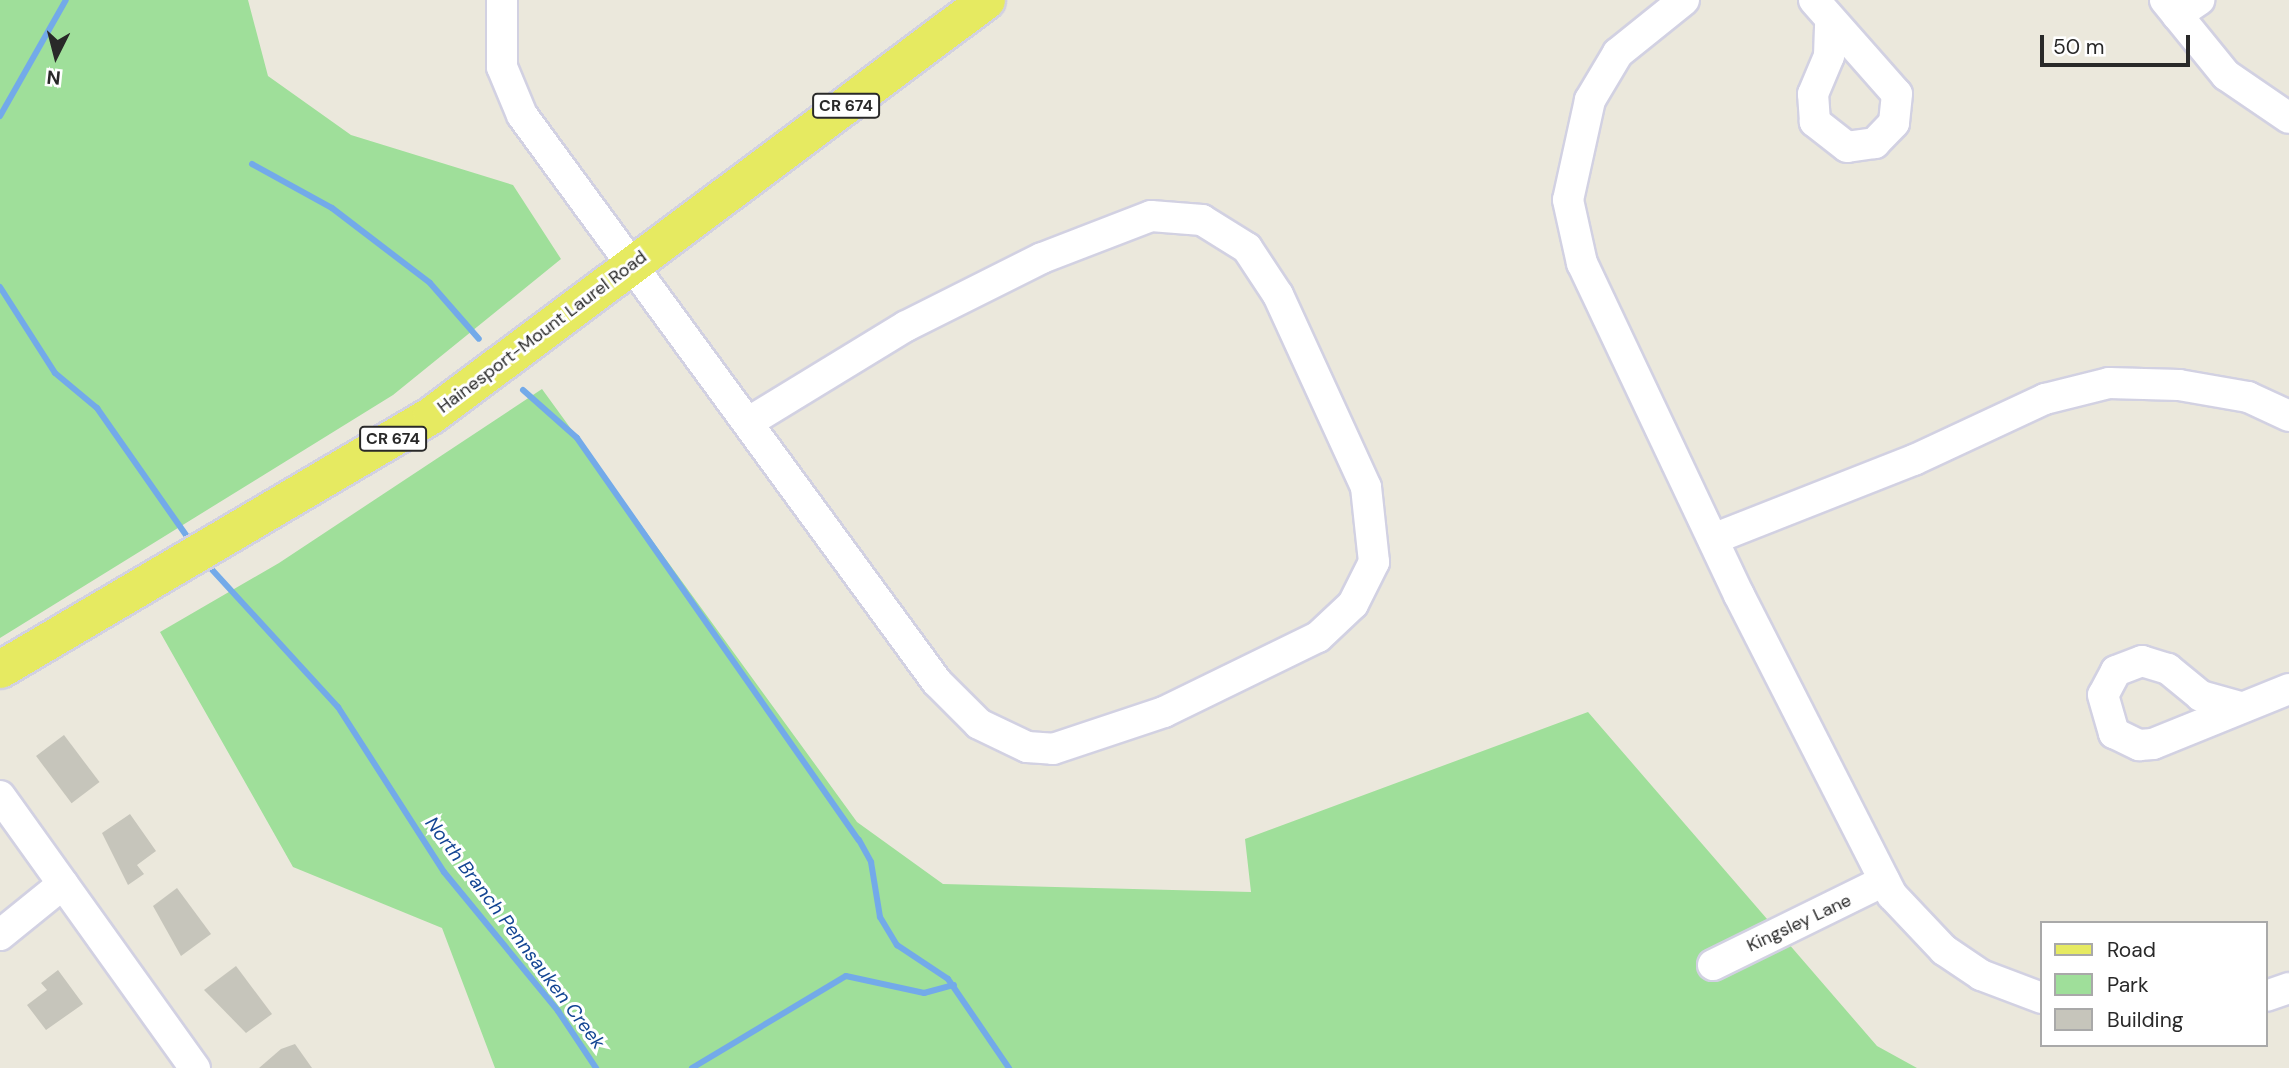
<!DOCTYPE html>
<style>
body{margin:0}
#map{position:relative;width:2289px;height:1068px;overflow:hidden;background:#ebe8dc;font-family:"DM Sans",sans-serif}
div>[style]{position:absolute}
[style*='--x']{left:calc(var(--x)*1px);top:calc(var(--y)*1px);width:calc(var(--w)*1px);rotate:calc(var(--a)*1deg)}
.green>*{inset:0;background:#9fdf9a}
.stream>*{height:6px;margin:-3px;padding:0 3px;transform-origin:3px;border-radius:3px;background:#73aae9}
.building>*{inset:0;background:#c6c5bb;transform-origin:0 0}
.roads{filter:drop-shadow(2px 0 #d2d1e2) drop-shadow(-2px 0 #d2d1e2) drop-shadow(0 2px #d2d1e2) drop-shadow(0 -2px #d2d1e2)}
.minor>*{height:30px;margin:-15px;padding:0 15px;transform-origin:15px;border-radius:15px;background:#fff}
.major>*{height:37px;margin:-18.5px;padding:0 18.5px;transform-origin:18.5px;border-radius:18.5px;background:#e6ea61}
span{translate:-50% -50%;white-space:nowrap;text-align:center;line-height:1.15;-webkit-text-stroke:6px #fff;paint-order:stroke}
.shield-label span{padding:2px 5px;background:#fff;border:2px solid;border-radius:5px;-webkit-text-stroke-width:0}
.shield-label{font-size:16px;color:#292929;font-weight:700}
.street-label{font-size:18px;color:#292929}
.water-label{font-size:19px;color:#134593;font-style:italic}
.legend{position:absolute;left:2040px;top:921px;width:228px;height:126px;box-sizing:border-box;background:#fff;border:2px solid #a9a9a9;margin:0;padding:9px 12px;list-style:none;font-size:21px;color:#292929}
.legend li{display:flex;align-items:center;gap:14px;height:35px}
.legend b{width:35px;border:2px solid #a9a9a9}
.north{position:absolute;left:21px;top:21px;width:70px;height:70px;-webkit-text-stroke:5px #fff;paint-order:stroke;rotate:186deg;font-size:19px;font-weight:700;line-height:28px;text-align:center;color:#292929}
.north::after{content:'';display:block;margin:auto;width:24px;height:32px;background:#292929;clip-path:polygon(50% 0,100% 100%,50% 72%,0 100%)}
.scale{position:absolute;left:2040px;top:35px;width:150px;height:32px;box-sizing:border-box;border:4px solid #292929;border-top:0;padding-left:9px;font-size:21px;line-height:24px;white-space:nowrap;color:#292929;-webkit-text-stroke:5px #fff;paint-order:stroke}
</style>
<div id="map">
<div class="green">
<i style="clip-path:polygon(0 0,248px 0,268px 76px,351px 135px,513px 185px,561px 259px,393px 395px,0 638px)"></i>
<i style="clip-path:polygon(542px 389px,857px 822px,943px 884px,1251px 892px,1245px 839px,1588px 712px,1877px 1046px,1917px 1068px,495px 1068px,442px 928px,293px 867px,160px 632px,279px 563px)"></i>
</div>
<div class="stream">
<i style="--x:0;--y:116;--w:133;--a:-60.4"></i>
<i style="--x:252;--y:164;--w:91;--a:28.8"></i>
<i style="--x:332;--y:208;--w:123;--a:37.4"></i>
<i style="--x:430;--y:283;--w:74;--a:48.8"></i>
<i style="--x:0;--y:287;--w:102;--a:57.4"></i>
<i style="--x:55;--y:373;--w:55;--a:39.8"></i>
<i style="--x:97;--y:408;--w:164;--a:55"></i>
<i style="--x:523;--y:390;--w:72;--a:41.6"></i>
<i style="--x:577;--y:438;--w:491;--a:55"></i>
<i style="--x:859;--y:840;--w:25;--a:61"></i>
<i style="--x:871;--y:862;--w:56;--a:80.7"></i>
<i style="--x:880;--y:917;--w:33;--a:59"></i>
<i style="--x:897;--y:945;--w:61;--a:33.7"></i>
<i style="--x:948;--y:979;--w:108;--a:55.6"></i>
<i style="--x:205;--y:562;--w:197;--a:47.5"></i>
<i style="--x:338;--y:707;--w:196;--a:57.3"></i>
<i style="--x:444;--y:872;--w:180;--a:50.6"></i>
<i style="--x:558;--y:1011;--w:69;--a:56.3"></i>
<i style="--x:692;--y:1068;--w:179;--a:-30.9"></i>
<i style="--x:846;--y:976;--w:80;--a:12.3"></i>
<i style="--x:924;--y:993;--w:31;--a:-15"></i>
</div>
<div class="building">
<i style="left:64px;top:735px;width:59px;height:35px;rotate:53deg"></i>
<i style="clip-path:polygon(130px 814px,156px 851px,137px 865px,144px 874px,128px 885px,102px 833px)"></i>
<i style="clip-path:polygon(177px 888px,211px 934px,181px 956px,153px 906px)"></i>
<i style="clip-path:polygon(236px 966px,272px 1014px,246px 1033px,204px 990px)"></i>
<i style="clip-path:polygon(58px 970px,83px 1004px,46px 1030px,27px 1005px,47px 990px,41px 983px)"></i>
<i style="clip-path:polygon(295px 1044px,312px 1068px,259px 1068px,281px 1049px)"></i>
</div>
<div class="roads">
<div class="minor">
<i style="--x:502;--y:0;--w:67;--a:90"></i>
<i style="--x:502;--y:67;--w:52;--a:67.4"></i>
<i style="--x:522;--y:115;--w:703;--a:53.8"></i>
<i style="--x:937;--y:682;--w:59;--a:45"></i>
<i style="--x:979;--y:724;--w:53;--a:25.6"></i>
<i style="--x:1027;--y:747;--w:26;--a:4"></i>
<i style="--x:1053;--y:749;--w:117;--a:-18.4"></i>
<i style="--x:1164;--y:712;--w:171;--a:-26"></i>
<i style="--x:1318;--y:637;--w:48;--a:-43.3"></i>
<i style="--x:1353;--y:604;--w:47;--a:-63.4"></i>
<i style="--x:1374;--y:562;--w:75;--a:-96.1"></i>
<i style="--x:1366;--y:487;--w:211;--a:-114.6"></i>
<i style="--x:1278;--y:295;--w:56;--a:-123.4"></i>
<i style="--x:1247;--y:248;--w:53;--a:-148.1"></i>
<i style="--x:1202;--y:220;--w:51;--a:-175.5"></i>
<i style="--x:1151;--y:216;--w:117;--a:158.9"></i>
<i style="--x:1042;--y:258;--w:152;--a:153.4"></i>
<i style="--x:906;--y:326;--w:184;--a:148.6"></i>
<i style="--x:1684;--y:0;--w:85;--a:141.2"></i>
<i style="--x:1618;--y:53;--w:55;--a:120.8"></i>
<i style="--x:1590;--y:100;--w:102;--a:102.4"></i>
<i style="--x:1568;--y:200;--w:65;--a:77.5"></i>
<i style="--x:1582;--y:263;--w:367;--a:64.7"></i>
<i style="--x:1739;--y:595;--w:337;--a:63"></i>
<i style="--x:1892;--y:895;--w:76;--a:46.6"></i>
<i style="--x:1944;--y:950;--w:45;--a:34"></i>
<i style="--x:1981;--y:975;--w:65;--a:20.7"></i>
<i style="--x:1814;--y:0;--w:125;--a:48.6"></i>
<i style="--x:1897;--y:94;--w:29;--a:96"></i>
<i style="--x:1894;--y:123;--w:28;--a:134"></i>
<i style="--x:1875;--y:143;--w:28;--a:172"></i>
<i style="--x:1847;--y:147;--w:41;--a:-142"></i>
<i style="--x:1815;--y:122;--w:28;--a:-94"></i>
<i style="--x:1813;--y:94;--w:41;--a:-67.2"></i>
<i style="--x:1829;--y:56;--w:36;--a:-88"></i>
<i style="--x:2165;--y:0;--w:97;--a:50.9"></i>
<i style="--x:2226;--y:75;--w:76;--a:34.3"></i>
<i style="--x:2177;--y:15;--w:27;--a:-34"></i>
<i style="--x:1713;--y:539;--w:216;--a:-21.5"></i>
<i style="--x:1914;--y:460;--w:145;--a:-25"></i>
<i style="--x:2045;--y:399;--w:66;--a:-14"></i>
<i style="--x:2109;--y:383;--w:70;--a:1.6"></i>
<i style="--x:2179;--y:385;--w:70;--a:9.9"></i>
<i style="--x:2248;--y:397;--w:45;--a:24.9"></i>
<i style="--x:2240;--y:707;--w:41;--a:-164.2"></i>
<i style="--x:2201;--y:696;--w:43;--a:-140.7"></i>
<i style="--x:2168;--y:669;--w:27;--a:-163"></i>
<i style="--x:2142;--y:661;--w:28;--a:159"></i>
<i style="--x:2116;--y:671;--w:27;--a:118"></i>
<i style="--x:2103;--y:695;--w:40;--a:74"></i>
<i style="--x:2114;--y:733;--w:28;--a:26"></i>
<i style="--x:2139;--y:745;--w:14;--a:-4"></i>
<i style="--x:2153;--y:744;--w:147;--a:-22"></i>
<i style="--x:0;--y:796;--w:335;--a:54.4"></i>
<i style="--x:0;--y:935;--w:81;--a:-39"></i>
<i style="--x:1713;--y:965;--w:191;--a:-26.2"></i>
<i style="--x:2266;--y:996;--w:24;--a:-19"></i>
</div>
<div class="major">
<i style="--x:0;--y:669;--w:500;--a:-30.51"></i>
<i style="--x:431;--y:415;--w:693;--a:-36.79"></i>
</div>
</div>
<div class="shield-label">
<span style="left:846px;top:106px">CR 674</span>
<span style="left:393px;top:439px">CR 674</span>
</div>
<div class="street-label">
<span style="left:542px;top:332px;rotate:-37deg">Hainesport-Mount Laurel Road</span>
<span style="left:1799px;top:923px;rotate:-25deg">Kingsley Lane</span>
</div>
<div class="water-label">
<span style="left:515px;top:933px;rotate:53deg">North Branch Pennsauken Creek</span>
</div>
<ul class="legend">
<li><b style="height:9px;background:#e6ea61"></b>Road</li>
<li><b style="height:19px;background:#9fdf9a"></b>Park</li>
<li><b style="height:19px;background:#c6c5bb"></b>Building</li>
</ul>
<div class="north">N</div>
<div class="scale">50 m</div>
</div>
